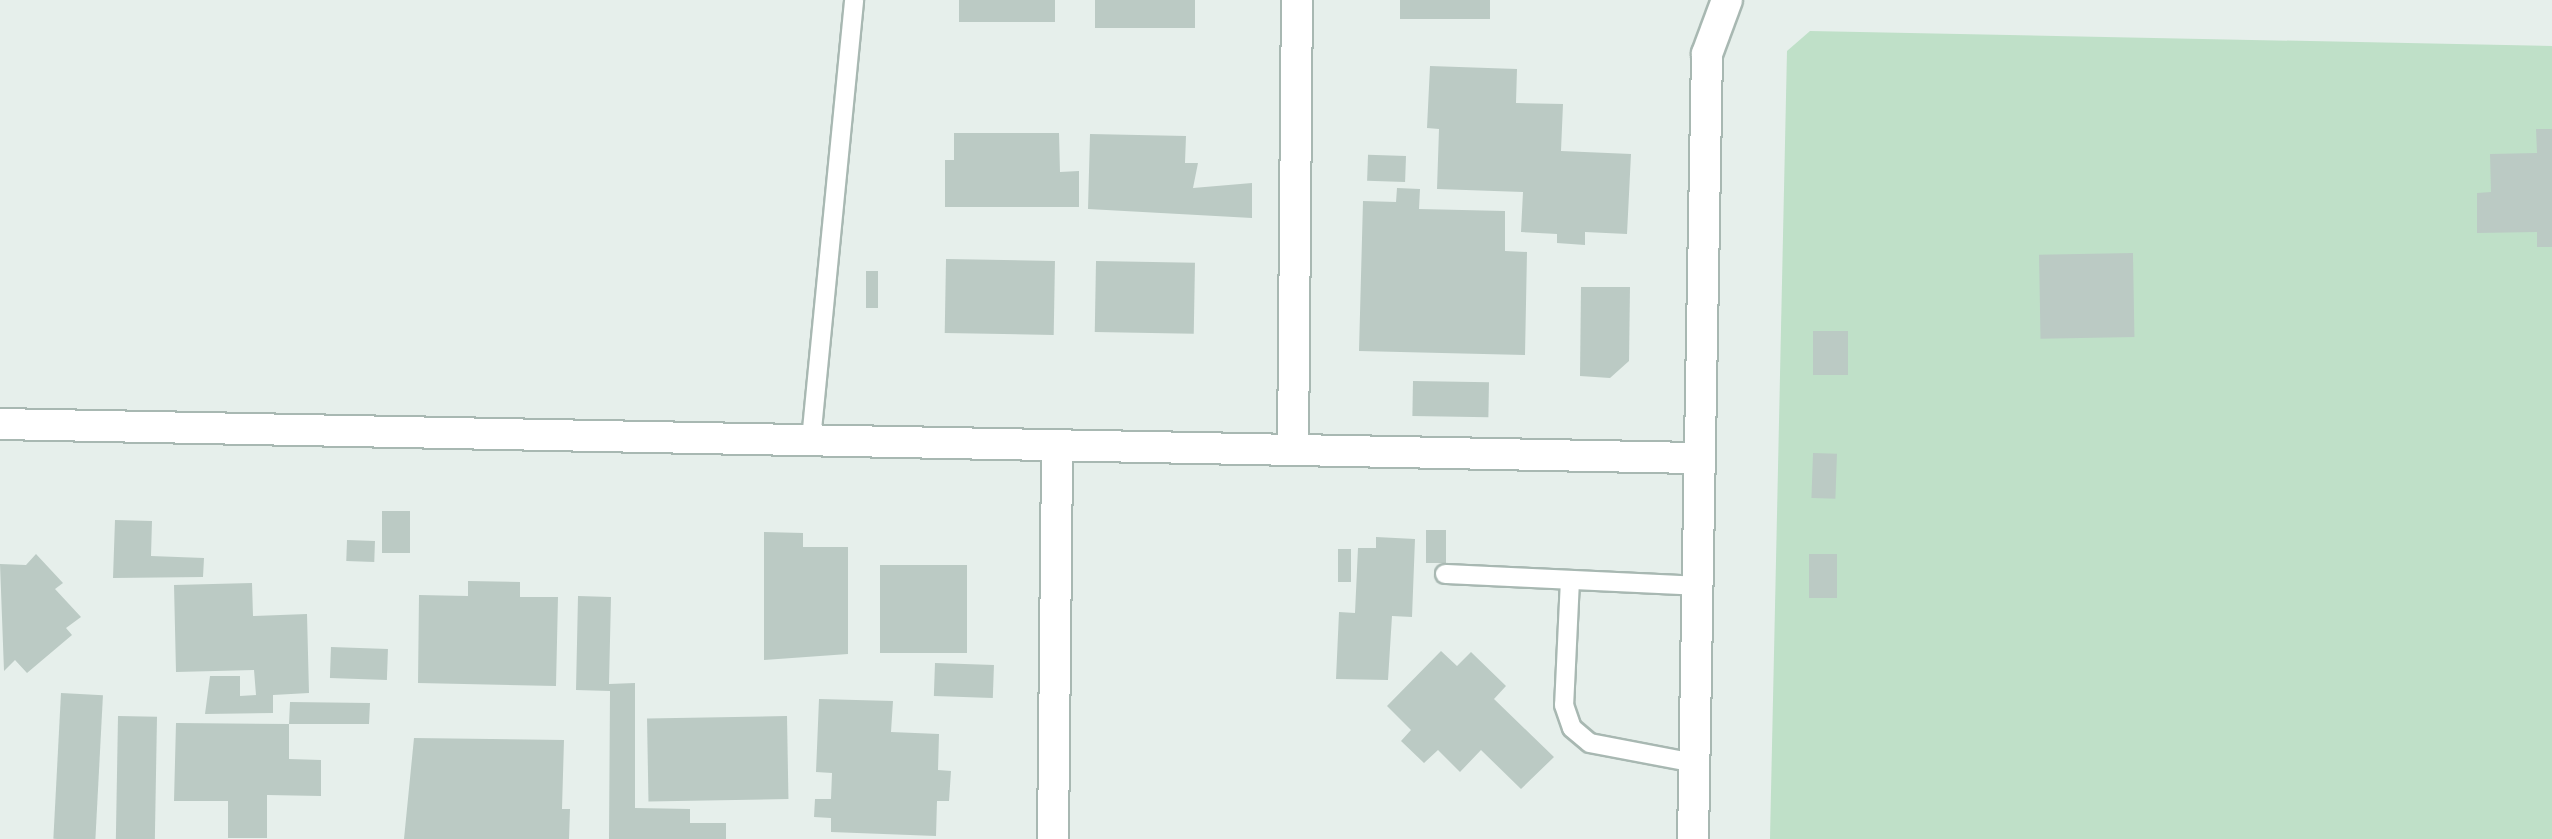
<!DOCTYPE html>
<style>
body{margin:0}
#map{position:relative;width:2552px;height:839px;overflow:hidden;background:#e6efeb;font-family:Commissioner,sans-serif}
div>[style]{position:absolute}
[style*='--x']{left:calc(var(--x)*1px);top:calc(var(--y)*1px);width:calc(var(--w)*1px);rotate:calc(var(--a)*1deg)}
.green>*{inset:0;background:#bfe0c8}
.building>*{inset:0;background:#bbcac4;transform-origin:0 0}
.roads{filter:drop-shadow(2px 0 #a8b8b2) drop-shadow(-2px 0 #a8b8b2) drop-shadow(0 2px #a8b8b2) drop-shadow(0 -2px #a8b8b2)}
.service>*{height:18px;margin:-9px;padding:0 9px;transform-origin:9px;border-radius:9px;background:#fff}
.minor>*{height:30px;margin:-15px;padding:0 15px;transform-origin:15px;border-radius:15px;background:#fff}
span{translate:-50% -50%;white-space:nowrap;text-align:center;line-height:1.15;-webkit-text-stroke:10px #f7fbf9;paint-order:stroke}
</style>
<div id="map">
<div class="green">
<i style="clip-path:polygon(1810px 31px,2552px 46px,2552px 839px,1770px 839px,1787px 51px)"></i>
</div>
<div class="building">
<i style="left:959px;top:0;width:96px;height:22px"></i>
<i style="left:1095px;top:0;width:100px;height:28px"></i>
<i style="left:1400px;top:0;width:90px;height:19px"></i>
<i style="clip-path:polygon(1430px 66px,1517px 69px,1516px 103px,1563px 104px,1561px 151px,1631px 154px,1627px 234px,1585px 232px,1585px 245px,1557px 243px,1557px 234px,1521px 232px,1523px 192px,1437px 189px,1439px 129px,1427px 128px)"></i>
<i style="clip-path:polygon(2536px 129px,2552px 129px,2552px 247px,2537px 247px,2537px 232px,2477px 233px,2477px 193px,2491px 192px,2490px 154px,2537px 153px)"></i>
<i style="clip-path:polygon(954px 133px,1059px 133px,1060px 172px,1079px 171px,1079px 207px,945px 207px,945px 160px,954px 160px)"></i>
<i style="clip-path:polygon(1090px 134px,1186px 136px,1185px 163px,1198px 163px,1193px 188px,1252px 183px,1252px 218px,1088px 209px)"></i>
<i style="left:1406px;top:156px;width:26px;height:38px;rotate:92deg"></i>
<i style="clip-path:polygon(1397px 188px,1420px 189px,1419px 209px,1505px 211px,1505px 251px,1527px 252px,1525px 355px,1359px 351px,1363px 201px,1396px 202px)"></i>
<i style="left:2133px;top:253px;width:84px;height:94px;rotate:89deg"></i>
<i style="left:946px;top:259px;width:109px;height:74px;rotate:1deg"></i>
<i style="left:1096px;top:261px;width:99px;height:71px;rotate:1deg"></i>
<i style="left:866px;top:271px;width:12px;height:37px"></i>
<i style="clip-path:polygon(1581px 287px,1630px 287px,1629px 361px,1610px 378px,1580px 376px)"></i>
<i style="left:1848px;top:331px;width:44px;height:35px;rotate:90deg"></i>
<i style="left:1413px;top:381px;width:76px;height:35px;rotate:1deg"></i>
<i style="left:1813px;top:453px;width:24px;height:45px;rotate:2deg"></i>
<i style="left:382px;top:511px;width:28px;height:42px"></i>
<i style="clip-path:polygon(115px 520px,152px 521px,151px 556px,204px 558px,203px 577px,113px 578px)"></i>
<i style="left:1426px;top:530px;width:20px;height:33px"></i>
<i style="clip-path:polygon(764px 532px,803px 533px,803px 547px,848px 547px,848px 654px,764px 660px)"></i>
<i style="clip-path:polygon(1376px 537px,1415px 539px,1412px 617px,1392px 616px,1388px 680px,1336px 679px,1339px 612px,1355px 613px,1358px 548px,1376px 548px)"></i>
<i style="left:347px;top:540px;width:28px;height:21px;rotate:2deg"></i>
<i style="left:1338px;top:549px;width:13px;height:33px"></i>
<i style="clip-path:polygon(36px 554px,63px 583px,55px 589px,81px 617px,66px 628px,72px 635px,27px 673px,15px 660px,4px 671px,0 564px,26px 565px)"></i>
<i style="left:1809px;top:554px;width:28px;height:44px"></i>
<i style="left:880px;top:565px;width:87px;height:88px"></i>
<i style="clip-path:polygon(468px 581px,520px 582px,520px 597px,558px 597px,556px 686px,418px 683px,419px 595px,468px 596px)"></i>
<i style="clip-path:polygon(252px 583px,253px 616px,307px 614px,309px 693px,273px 695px,273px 713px,205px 714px,210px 676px,240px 676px,240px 696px,256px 695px,254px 670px,176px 672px,174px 585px)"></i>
<i style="clip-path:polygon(578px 596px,611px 597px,609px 684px,635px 683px,635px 808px,690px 809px,690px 823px,726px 823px,726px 839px,609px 839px,610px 691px,576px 690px)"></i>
<i style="left:331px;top:647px;width:57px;height:31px;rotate:2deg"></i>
<i style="clip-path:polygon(1441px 651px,1457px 666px,1471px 652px,1506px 686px,1494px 699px,1554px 757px,1521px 789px,1481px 750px,1460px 772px,1438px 750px,1424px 763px,1401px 741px,1411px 730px,1387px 706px)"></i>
<i style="left:935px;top:663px;width:59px;height:33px;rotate:2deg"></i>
<i style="left:61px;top:693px;width:42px;height:146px;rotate:3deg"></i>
<i style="clip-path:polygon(819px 699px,893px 701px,891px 732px,939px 734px,938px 770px,951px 771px,949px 801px,937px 801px,936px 836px,831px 832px,831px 818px,814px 817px,815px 799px,831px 799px,832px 773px,816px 772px)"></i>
<i style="clip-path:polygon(290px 702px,370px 703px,369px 724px,289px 724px,289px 759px,321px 760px,321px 796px,267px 795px,267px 838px,228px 838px,228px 801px,174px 801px,176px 723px,289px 724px)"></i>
<i style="left:118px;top:716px;width:39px;height:123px;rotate:1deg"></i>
<i style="left:787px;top:716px;width:83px;height:140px;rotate:89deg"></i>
<i style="clip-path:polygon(414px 738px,564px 740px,562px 809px,570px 809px,569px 839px,404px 839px)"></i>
</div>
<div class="roads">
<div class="service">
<i style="--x:811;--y:440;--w:442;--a:-84.4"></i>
<i style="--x:1445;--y:574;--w:253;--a:2.7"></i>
<i style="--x:1570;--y:580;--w:125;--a:92.7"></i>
<i style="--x:1564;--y:705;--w:24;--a:71"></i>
<i style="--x:1572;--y:728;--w:23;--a:40"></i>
<i style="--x:1590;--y:743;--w:107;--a:10.8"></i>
</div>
<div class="minor">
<i style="--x:0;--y:424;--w:1699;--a:1.15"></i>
<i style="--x:1293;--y:450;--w:450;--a:-89.5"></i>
<i style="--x:1053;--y:839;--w:394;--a:-89.4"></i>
<i style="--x:1693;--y:839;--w:785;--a:-88.98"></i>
<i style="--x:1707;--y:54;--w:58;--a:-69.7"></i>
</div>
</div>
</div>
